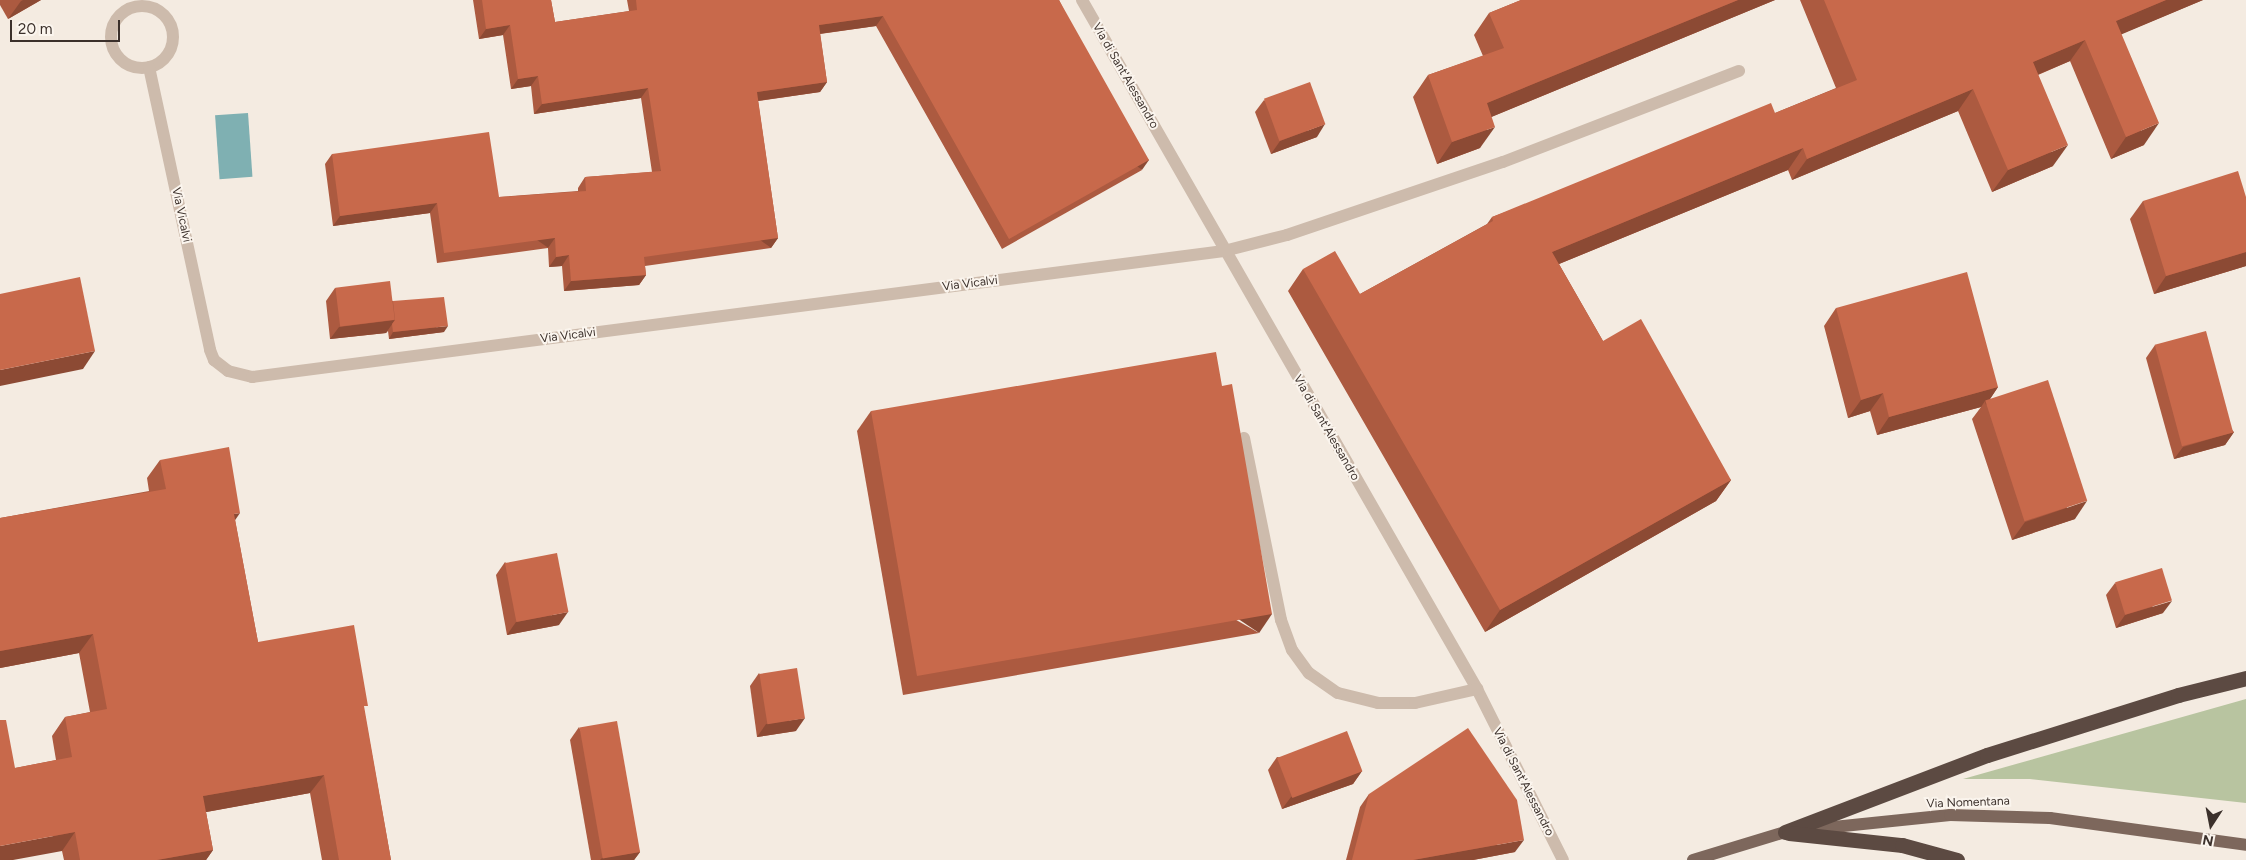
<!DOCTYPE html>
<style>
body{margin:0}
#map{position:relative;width:2246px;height:860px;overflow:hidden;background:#f4ebe1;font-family:Figtree,sans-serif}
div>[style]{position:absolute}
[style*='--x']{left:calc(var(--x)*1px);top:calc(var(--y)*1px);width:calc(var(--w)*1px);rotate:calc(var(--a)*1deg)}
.green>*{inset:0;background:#b8c4a0}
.water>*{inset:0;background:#7fb0b2;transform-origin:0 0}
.minor>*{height:12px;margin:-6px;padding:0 6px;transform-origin:6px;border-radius:6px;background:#cdbbac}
.minor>.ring{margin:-6px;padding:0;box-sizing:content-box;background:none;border:12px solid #cdbbac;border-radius:50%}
.major>*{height:12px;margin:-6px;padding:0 6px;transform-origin:6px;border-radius:6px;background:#7d675c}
.highway>*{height:15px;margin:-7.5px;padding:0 7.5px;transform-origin:7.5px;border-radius:7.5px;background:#5c4a42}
.wall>*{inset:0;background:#ac5a40}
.shaded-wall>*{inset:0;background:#8c4a34;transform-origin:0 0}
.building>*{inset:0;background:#c8694b;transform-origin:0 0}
span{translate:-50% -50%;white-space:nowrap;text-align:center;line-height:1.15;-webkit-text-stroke:4px #fbf5ee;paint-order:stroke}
.street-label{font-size:12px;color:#3b302b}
.north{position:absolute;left:2186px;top:800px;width:50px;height:50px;-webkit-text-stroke:4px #fbf5ee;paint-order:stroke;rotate:191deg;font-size:14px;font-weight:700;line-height:20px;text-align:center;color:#3b302b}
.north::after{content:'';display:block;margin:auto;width:18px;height:22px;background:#3b302b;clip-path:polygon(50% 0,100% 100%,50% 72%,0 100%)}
.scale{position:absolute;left:10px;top:20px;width:110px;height:22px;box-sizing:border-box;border:2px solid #3b302b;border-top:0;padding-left:6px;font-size:15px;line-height:18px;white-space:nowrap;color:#3b302b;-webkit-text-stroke:4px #fbf5ee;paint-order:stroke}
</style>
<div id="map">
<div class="green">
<i style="clip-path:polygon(2246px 699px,2246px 803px,2030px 779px,1963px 779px)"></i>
</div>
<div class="water">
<i style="left:248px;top:113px;width:64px;height:33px;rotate:86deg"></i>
</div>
<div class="minor">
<i style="--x:1082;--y:0;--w:794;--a:60.17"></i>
<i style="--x:1477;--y:689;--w:191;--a:63.3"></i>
<i class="ring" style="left:111px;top:6px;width:50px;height:50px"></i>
<i style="--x:149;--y:67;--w:289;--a:77.8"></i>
<i style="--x:210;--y:350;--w:11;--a:68"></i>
<i style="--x:214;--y:360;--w:18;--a:38"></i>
<i style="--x:228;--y:371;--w:25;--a:14"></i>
<i style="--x:252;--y:377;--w:980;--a:-7.39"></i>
<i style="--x:1224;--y:251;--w:65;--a:-14.3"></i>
<i style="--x:1287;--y:235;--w:228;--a:-18.7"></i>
<i style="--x:1503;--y:162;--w:253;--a:-21.1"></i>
<i style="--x:1244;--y:438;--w:186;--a:78.5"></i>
<i style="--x:1281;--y:620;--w:32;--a:70"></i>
<i style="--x:1292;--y:650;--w:29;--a:54"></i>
<i style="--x:1309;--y:673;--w:35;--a:35"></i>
<i style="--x:1338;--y:693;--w:41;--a:14"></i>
<i style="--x:1378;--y:703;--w:37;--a:0"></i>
<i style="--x:1415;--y:703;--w:64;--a:-12.7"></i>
</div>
<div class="major">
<i style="--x:1693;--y:860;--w:96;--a:-16.9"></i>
<i style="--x:1785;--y:832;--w:166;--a:-5.9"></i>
<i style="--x:1950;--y:815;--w:100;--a:1.7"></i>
<i style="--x:2050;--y:818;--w:198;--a:7.8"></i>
</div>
<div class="highway">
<i style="--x:1785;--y:832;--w:216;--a:-20.9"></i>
<i style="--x:1987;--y:755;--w:200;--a:-17.4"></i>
<i style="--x:2178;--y:695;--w:70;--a:-14"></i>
<i style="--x:1789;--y:833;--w:114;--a:6.1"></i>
<i style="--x:1902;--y:845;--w:57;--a:15.3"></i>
</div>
<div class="wall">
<i style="clip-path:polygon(0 0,41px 0,8px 19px,0 5px)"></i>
<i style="clip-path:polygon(473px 0,551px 0,555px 22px,629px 11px,627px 0,1059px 0,1142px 170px,1002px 249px,876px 26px,820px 34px,827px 82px,820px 92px,758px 101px,778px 238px,771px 248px,645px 266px,646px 275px,639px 285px,564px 291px,562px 266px,549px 267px,548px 248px,437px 263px,430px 213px,333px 226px,325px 164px,332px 154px,499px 197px,578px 191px,578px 188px,585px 177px,652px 172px,641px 98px,534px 114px,531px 86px,511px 89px,503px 35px,479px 39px)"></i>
<i style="clip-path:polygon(1521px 0,1775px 0,1491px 117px,1480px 148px,1437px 164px,1413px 97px,1428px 75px,1483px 56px,1474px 35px,1489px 13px)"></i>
<i style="clip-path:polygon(1800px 0,2203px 0,2121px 34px,2144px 145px,2111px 159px,2070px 61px,2038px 75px,2053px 166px,1992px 192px,1958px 111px,1792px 180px,1788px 170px,1559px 264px,1603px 341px,1731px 480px,1716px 501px,1485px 632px,1288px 291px,1303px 269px,1360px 294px,1487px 224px,1492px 217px,1775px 113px,1836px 88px)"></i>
<i style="clip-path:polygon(1264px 100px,1317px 137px,1271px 154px,1255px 112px)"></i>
<i style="clip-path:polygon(2246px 197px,2246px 266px,2154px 294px,2130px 219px,2143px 201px)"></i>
<i style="clip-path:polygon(335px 288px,393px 301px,444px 332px,389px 339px,388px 331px,386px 333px,330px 339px,326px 301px)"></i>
<i style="clip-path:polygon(1836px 308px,1998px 387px,1990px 399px,2075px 519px,2012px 540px,1972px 419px,1981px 407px,1877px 435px,1870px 411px,1848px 418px,1824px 326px)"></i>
<i style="clip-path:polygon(2155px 345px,2234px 432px,2225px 445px,2174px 459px,2146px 358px)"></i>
<i style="clip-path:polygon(871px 411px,1259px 633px,903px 695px,857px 431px)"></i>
<i style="clip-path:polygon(160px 460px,235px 520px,258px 642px,364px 710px,391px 860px,322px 860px,310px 793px,206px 812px,213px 850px,206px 860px,64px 860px,62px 851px,15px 768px,56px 760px,52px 736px,65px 717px,90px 712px,79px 653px,0 668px,0 518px,149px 491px,147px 478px)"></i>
<i style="clip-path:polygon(505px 562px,559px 625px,507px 635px,496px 575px)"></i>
<i style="clip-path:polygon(2115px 583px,2163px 613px,2116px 628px,2106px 595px)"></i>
<i style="clip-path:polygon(759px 673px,796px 731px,757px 737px,750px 686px)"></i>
<i style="clip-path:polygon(579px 727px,640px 852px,634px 860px,591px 860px,570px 740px)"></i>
<i style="clip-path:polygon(1277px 757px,1362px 771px,1353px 784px,1282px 809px,1268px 770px)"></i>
<i style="clip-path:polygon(1369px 794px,1515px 852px,1473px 860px,1346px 860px,1360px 807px)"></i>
</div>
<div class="shaded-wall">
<i style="clip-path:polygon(23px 0,41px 0,8px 19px,21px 1px)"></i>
<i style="clip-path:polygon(1738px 0,1775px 0,1472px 125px,1487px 103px)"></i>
<i style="clip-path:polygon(2166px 0,2203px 0,2101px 43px,2116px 21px)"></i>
<i style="clip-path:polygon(883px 16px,876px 26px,811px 35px,819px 25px)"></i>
<i style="clip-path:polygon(510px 25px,503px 35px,479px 39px,486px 29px)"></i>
<i style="clip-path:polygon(2085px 40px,2070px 61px,2018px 83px,2033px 62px)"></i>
<i style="clip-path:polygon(538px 76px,531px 86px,511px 89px,518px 79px)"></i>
<i style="clip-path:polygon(827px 82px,820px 92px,750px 102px,757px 92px)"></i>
<i style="clip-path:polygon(648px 88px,641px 98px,534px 114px,542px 104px)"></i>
<i style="clip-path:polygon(1973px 89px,1958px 111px,1792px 180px,1807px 159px)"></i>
<i style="clip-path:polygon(2159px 123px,2144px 145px,2111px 159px,2126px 137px)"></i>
<i style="clip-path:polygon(1325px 124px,1317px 137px,1271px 154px,1280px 141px)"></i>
<i style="clip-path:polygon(1495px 127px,1480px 148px,1437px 164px,1452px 142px)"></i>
<i style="clip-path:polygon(2068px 145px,2053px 166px,1992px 192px,2008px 170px)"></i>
<i style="clip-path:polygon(1803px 148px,1788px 170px,1537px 273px,1552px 252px)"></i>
<i style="left:1149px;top:160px;width:12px;height:161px;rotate:125deg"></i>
<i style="clip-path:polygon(437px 203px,430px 213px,333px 226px,340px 216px)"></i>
<i style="left:555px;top:238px;width:12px;height:112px;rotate:125deg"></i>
<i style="left:778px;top:238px;width:12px;height:135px;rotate:125deg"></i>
<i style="clip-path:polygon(2246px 252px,2246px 266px,2154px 294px,2166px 276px)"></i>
<i style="clip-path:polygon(569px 255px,562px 266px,549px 267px,556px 257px)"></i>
<i style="clip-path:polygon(646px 275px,639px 285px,564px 291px,571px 281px)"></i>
<i style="clip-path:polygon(395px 320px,386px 333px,330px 339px,339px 327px)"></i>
<i style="clip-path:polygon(448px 326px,444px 332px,389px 339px,393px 332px)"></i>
<i style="clip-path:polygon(95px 351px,83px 369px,0 386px,0 370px)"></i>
<i style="clip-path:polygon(1998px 387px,1986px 405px,1985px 401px,1981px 407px,1877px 435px,1889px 417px)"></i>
<i style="clip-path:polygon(1883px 393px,1870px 411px,1848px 418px,1861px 400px)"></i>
<i style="clip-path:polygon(2234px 432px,2225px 445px,2174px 459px,2183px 447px)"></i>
<i style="clip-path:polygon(1731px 480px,1716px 501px,1485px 632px,1500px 610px)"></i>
<i style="clip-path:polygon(2087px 501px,2075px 519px,2012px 540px,2025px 522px)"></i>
<i style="clip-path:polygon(240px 513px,227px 532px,234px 514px)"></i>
<i style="clip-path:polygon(2172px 601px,2163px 613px,2116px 628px,2125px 615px)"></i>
<i style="clip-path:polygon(568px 612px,559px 625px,507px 635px,516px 622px)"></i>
<i style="left:1272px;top:614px;width:23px;height:360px;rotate:124deg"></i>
<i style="clip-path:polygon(93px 634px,79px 653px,0 668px,0 651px)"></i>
<i style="clip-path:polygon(805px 718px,796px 731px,757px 737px,766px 724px)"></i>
<i style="clip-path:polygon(1362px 771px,1353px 784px,1282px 809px,1291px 797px)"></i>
<i style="clip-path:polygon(324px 775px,310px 793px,190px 815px,203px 796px)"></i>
<i style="clip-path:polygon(75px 832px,62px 851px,13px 860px,0 860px,0 846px)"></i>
<i style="clip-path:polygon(1524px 840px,1515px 852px,1473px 860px,1413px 860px)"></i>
<i style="clip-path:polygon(213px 850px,206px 860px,157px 860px)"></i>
<i style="clip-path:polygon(640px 852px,634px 860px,600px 860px,602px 858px)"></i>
</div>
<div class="building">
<i style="clip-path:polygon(482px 0,551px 0,555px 22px,637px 10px,636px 0,1059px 0,1149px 160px,1009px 239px,883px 16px,819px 25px,827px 82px,757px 92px,778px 238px,644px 257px,646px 275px,571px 281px,569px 255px,556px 257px,555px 238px,444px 253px,437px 203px,340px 216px,332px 154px,489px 132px,499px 197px,586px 191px,585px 177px,661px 171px,648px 88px,542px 104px,538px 76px,518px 79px,510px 25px,486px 29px)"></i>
<i style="clip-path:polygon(1521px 0,1738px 0,1487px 103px,1495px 127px,1452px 142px,1428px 75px,1504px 48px,1489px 13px)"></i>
<i style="clip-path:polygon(1824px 0,2166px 0,2116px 21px,2159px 123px,2126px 137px,2085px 40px,2033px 62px,2068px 145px,2008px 170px,1973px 89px,1807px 159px,1803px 148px,1552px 252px,1603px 341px,1641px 319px,1731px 480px,1500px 610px,1303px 269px,1335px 251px,1360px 294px,1493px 221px,1492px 217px,1771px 103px,1775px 113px,1857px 80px)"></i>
<i style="left:1310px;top:82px;width:45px;height:49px;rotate:70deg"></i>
<i style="clip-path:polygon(2238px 171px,2246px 197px,2246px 252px,2166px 276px,2143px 201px)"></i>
<i style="clip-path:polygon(1967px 272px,1998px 387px,1889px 417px,1883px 393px,1861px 400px,1836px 308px)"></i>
<i style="clip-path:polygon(80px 277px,95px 351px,0 370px,0 294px)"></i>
<i style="left:390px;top:281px;width:39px;height:55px;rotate:83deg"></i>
<i style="clip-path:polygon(444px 297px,448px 326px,393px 332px,392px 324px,395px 320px,393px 301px)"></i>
<i style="left:2206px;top:331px;width:105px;height:53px;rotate:75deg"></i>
<i style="clip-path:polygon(1216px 352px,1222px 386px,1232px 384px,1272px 614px,917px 676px,871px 411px)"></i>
<i style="left:2048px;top:380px;width:127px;height:66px;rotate:72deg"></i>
<i style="clip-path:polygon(229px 447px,240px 513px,234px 514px,258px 642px,354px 625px,368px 706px,364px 706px,391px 860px,339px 860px,324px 775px,203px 796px,213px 850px,157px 860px,80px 860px,75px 832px,0 846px,0 720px,6px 720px,15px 768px,72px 757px,65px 717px,107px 709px,93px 634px,0 651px,0 518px,166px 489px,160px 460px)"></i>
<i style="left:557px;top:553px;width:60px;height:53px;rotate:79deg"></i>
<i style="left:2162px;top:568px;width:34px;height:49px;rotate:73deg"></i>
<i style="left:797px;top:668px;width:51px;height:38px;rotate:81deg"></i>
<i style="left:617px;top:721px;width:133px;height:38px;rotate:80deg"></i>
<i style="clip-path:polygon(1468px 728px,1517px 800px,1524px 840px,1413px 860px,1352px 860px,1369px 794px)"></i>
<i style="left:1347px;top:731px;width:43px;height:75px;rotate:69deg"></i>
</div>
<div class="street-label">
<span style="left:1125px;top:76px;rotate:60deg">Via di Sant'Alessandro</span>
<span style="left:181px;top:215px;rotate:78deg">Via Vicalvi</span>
<span style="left:970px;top:284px;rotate:-7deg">Via Vicalvi</span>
<span style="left:568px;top:336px;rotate:-7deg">Via Vicalvi</span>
<span style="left:1326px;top:428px;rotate:60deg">Via di Sant'Alessandro</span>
<span style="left:1523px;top:782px;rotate:63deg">Via di Sant'Alessandro</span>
<span style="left:1968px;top:803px;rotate:-2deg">Via Nomentana</span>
</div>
<div class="north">N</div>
<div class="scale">20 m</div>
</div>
